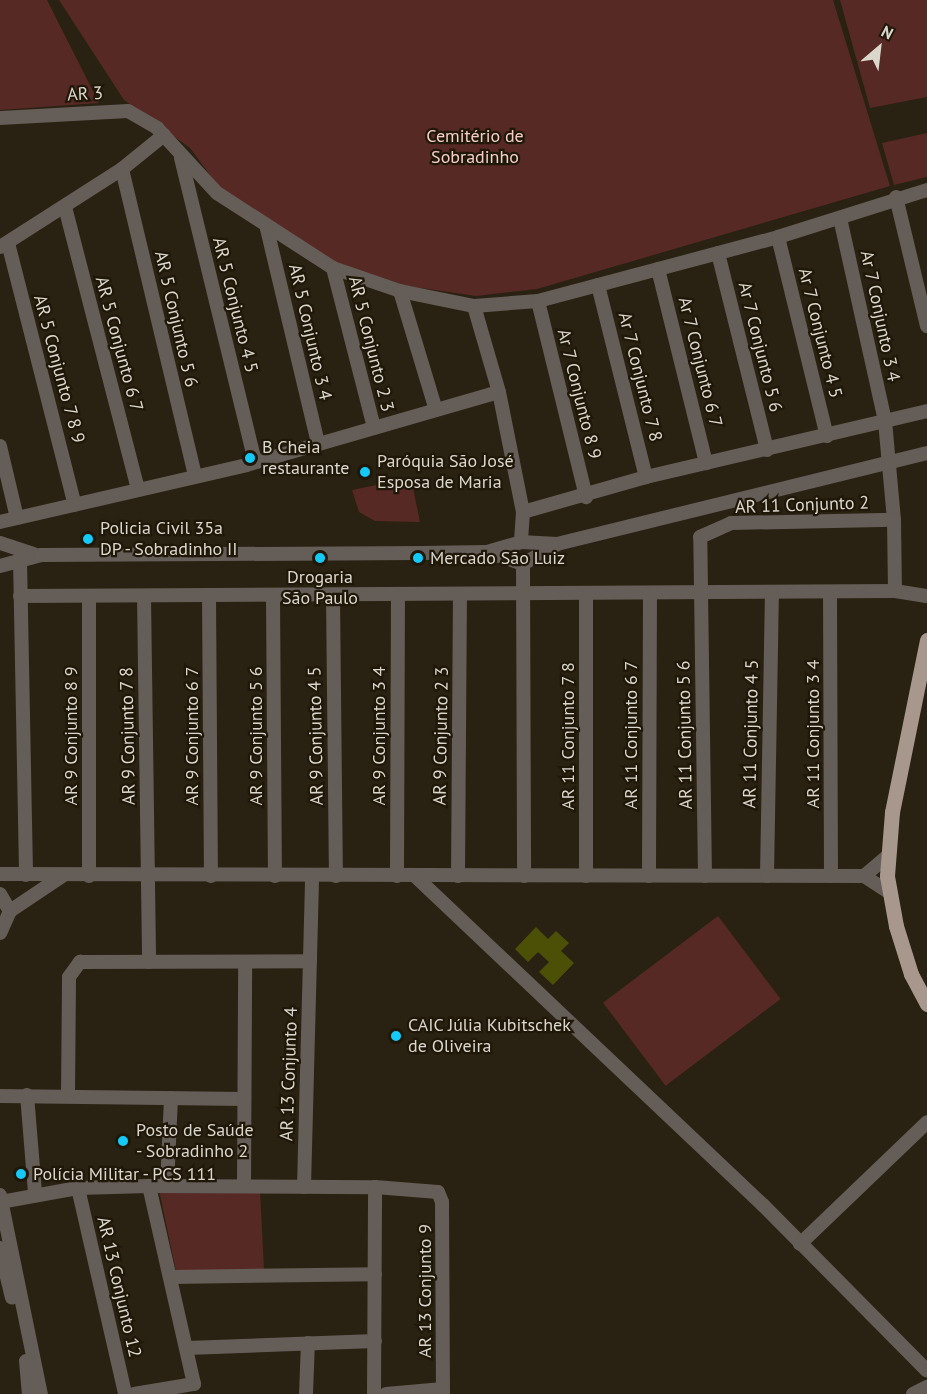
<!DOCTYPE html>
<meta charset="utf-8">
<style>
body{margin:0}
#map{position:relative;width:927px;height:1394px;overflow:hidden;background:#292111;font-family:"PT Sans",sans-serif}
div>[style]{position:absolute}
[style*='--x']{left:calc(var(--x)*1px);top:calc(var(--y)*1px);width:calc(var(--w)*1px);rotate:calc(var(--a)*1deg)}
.green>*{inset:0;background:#572924;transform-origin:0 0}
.building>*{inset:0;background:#4c4f06}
.minor>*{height:14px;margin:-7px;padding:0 7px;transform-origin:7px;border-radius:7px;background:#655d57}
.major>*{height:15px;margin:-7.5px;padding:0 7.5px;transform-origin:7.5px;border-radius:7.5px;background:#a8978d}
.dots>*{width:16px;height:16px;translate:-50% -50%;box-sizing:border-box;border:3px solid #1f1708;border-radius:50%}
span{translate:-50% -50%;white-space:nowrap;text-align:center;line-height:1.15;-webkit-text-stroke:4.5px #1f1708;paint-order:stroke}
.street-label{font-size:18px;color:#dcd7cd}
.park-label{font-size:18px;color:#f6cdc7}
.poi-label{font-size:18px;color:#dcd7cd}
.left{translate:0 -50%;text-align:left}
.north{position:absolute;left:849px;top:18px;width:60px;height:60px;-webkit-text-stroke:4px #1f1708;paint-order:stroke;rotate:28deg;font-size:16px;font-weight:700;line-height:24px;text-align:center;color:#dcd7cd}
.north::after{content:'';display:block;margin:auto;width:21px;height:27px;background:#dcd7cd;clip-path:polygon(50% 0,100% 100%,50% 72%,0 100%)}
</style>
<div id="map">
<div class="green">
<i style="clip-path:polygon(0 0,47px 0,99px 103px,0 110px)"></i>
<i style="clip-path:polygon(59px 0,833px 0,890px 186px,537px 289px,476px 296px,407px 286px,336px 263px,219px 187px,190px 148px,124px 100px)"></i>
<i style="clip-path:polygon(840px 0,927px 0,927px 97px,870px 108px)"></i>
<i style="clip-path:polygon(927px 133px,927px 177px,894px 185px,882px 143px)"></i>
<i style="clip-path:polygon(411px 478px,420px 522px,375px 521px,359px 512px,352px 490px)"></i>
<i style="left:718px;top:916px;width:104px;height:144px;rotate:53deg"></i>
<i style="clip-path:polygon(159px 1190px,260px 1191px,264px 1269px,176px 1271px)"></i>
</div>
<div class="building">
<i style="clip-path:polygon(536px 927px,548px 939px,556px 931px,569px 943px,561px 951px,574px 963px,553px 985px,539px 972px,549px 962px,538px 952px,528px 962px,515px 949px)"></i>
</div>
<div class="minor">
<i style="--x:0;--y:118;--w:128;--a:-3.1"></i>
<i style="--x:128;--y:111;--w:34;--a:30"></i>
<i style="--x:157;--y:128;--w:88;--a:47.3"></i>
<i style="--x:217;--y:193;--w:138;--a:32.9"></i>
<i style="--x:333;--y:268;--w:71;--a:18.9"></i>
<i style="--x:400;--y:291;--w:76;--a:11.5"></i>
<i style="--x:474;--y:306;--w:64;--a:-4.5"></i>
<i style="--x:538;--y:301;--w:248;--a:-14.9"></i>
<i style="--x:778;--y:237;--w:156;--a:-17.5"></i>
<i style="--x:181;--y:158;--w:313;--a:76.3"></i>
<i style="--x:122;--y:169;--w:316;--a:76.6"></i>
<i style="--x:896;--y:197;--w:133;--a:76.5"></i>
<i style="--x:65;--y:207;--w:292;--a:75.5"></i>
<i style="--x:840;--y:218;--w:208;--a:77.5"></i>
<i style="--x:885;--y:421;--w:99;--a:84.8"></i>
<i style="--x:267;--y:229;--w:220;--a:76.6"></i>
<i style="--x:778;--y:237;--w:205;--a:76.2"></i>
<i style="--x:8;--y:243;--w:270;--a:75.7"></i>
<i style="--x:0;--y:247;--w:145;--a:-32.6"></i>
<i style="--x:122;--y:169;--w:54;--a:-39"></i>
<i style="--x:718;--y:253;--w:203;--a:76"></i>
<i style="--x:333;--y:268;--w:165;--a:75.6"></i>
<i style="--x:658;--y:269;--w:200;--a:76.1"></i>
<i style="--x:598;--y:285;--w:198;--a:76"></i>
<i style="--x:400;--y:291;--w:124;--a:73.2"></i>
<i style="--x:538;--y:301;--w:202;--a:76.2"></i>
<i style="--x:474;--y:306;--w:90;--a:73.8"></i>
<i style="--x:499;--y:392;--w:122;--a:78.7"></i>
<i style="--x:523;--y:512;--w:30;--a:94"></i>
<i style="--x:0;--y:446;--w:74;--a:76.7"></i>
<i style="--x:523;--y:512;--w:128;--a:-15.9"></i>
<i style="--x:646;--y:477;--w:289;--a:-13.2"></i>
<i style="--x:0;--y:522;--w:253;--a:-13"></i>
<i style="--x:246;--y:465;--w:263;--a:-16.1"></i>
<i style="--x:0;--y:543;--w:35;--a:18"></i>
<i style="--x:487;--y:552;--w:38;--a:18"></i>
<i style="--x:523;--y:564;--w:39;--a:-30"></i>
<i style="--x:20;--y:559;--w:316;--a:88.9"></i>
<i style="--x:523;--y:564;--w:312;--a:89.8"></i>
<i style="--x:0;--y:566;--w:42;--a:-15"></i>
<i style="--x:41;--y:555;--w:379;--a:-0.3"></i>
<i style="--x:420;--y:553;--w:67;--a:-0.9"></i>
<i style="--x:487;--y:552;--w:35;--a:-16"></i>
<i style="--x:521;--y:542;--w:36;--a:3"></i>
<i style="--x:557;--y:544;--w:381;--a:-13.8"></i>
<i style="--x:830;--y:592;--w:284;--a:89.8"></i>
<i style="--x:586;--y:595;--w:281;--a:90"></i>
<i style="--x:20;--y:596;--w:875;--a:-0.33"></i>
<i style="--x:895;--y:591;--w:32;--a:9"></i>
<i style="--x:89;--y:596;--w:280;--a:90"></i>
<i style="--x:144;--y:596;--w:366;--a:89.2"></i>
<i style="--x:209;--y:596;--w:280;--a:89.6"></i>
<i style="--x:273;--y:596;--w:280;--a:89.6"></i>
<i style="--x:333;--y:596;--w:280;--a:89.4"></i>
<i style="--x:0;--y:874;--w:864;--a:0.13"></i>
<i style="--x:864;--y:876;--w:31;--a:33"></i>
<i style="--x:397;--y:876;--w:280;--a:-89.8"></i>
<i style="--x:415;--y:876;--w:479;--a:43.4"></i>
<i style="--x:763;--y:1205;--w:233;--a:45.3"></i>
<i style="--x:458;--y:876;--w:280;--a:-89.6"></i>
<i style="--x:649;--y:876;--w:282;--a:-89.8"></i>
<i style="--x:705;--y:876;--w:339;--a:-90.8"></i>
<i style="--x:700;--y:537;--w:34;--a:-24"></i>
<i style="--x:731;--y:523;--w:163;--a:-1.1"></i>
<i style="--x:894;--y:520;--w:71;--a:89.2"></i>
<i style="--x:767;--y:876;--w:284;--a:-89"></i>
<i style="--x:864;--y:876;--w:30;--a:-40"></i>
<i style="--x:0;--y:894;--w:20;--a:60"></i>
<i style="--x:10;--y:911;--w:24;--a:114"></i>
<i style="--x:10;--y:911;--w:63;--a:-33.9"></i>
<i style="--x:68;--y:1094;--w:117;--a:-89.5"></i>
<i style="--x:69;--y:977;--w:19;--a:-54"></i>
<i style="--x:80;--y:962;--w:230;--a:-0.2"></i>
<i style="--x:27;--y:1095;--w:98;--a:85.3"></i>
<i style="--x:0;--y:1096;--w:244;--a:0.7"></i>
<i style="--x:167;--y:1186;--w:88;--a:-87.4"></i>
<i style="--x:244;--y:1186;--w:224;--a:-89.7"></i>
<i style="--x:304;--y:1187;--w:311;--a:-88.5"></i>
<i style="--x:78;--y:1188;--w:211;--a:77.1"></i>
<i style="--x:0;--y:1195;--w:203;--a:78.4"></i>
<i style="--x:0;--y:1202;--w:79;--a:-10.2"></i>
<i style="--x:78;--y:1188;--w:71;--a:-1.6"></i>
<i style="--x:149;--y:1186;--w:226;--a:0.3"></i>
<i style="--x:375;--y:1187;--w:63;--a:4.5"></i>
<i style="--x:438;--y:1192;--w:11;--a:68"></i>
<i style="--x:442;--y:1202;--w:192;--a:89.7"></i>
<i style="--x:800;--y:1244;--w:176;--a:-43.8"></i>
<i style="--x:0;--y:1248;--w:51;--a:76.5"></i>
<i style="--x:171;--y:1277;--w:204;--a:-0.8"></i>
<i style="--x:187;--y:1348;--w:188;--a:-2.1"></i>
<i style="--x:26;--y:1361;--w:33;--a:85"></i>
<i style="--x:134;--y:1394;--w:61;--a:-9.5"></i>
<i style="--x:194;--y:1384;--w:203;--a:-102.8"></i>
<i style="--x:306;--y:1394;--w:51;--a:-87.8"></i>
<i style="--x:374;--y:1394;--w:207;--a:-89.7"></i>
<i style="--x:386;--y:1394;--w:57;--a:-5"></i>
<i style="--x:913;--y:1394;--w:16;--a:-27"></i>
</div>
<div class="major">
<i style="--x:927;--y:640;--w:176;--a:101.5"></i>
<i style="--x:892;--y:812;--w:64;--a:94.5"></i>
<i style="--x:887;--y:876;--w:51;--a:79.8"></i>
<i style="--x:896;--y:926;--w:50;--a:72.6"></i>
<i style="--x:911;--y:974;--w:34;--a:62"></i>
</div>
<div class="dots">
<i style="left:250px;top:458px;background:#13cafb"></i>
<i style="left:365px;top:472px;background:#13cafb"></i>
<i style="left:88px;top:539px;background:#13cafb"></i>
<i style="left:320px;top:558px;background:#13cafb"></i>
<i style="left:418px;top:558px;background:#13cafb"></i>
<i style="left:396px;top:1036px;background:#13cafb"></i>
<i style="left:123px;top:1141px;background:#13cafb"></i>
<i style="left:21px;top:1174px;background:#13cafb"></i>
</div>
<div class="street-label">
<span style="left:85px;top:94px;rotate:-3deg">AR 3</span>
<span style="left:235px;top:305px;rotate:76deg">AR 5 Conjunto 4 5</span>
<span style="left:880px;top:316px;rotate:78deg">Ar 7 Conjunto 3 4</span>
<span style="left:176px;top:319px;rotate:77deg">AR 5 Conjunto 5 6</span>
<span style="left:310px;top:332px;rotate:77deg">AR 5 Conjunto 3 4</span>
<span style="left:820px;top:333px;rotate:76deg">Ar 7 Conjunto 4 5</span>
<span style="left:119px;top:344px;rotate:75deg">AR 5 Conjunto 6 7</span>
<span style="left:371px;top:344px;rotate:76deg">AR 5 Conjunto 2 3</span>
<span style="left:760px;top:347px;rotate:76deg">Ar 7 Conjunto 5 6</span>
<span style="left:700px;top:362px;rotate:76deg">Ar 7 Conjunto 6 7</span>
<span style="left:59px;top:369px;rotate:75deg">AR 5 Conjunto 7 8 9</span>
<span style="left:640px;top:377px;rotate:76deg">Ar 7 Conjunto 7 8</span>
<span style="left:579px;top:394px;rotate:76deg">Ar 7 Conjunto 8 9</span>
<span style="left:802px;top:505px;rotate:-2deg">AR 11 Conjunto 2</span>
<span style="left:751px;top:734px;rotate:-89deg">AR 11 Conjunto 4 5</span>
<span style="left:813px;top:734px;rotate:-90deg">AR 11 Conjunto 3 4</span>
<span style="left:631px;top:735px;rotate:-90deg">AR 11 Conjunto 6 7</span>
<span style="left:685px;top:735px;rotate:-91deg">AR 11 Conjunto 5 6</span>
<span style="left:71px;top:736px;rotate:-90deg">AR 9 Conjunto 8 9</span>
<span style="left:128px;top:736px;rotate:-91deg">AR 9 Conjunto 7 8</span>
<span style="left:192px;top:736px;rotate:-90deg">AR 9 Conjunto 6 7</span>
<span style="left:256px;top:736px;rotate:-90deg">AR 9 Conjunto 5 6</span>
<span style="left:316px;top:736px;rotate:-91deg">AR 9 Conjunto 4 5</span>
<span style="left:379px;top:736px;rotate:-90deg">AR 9 Conjunto 3 4</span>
<span style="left:441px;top:736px;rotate:-89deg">AR 9 Conjunto 2 3</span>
<span style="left:568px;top:736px;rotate:-90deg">AR 11 Conjunto 7 8</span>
<span style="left:289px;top:1074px;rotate:-88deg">AR 13 Conjunto 4</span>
<span style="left:119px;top:1287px;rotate:77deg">AR 13 Conjunto 12</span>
<span style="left:425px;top:1291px;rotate:-90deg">AR 13 Conjunto 9</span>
</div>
<div class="park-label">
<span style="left:475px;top:147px">Cemitério de<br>Sobradinho</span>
</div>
<div class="poi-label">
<span class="left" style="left:262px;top:458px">B Cheia<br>restaurante</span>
<span class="left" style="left:377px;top:472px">Paróquia São José<br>Esposa de Maria</span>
<span class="left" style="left:100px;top:539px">Policia Civil 35a<br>DP - Sobradinho II</span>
<span class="left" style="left:430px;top:558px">Mercado São Luiz</span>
<span style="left:320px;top:588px">Drogaria<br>São Paulo</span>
<span class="left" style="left:408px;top:1036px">CAIC Júlia Kubitschek<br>de Oliveira</span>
<span class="left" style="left:136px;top:1141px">Posto de Saúde<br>- Sobradinho 2</span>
<span class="left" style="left:33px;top:1174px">Polícia Militar - PCS 111</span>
</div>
<div class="north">N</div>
</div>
